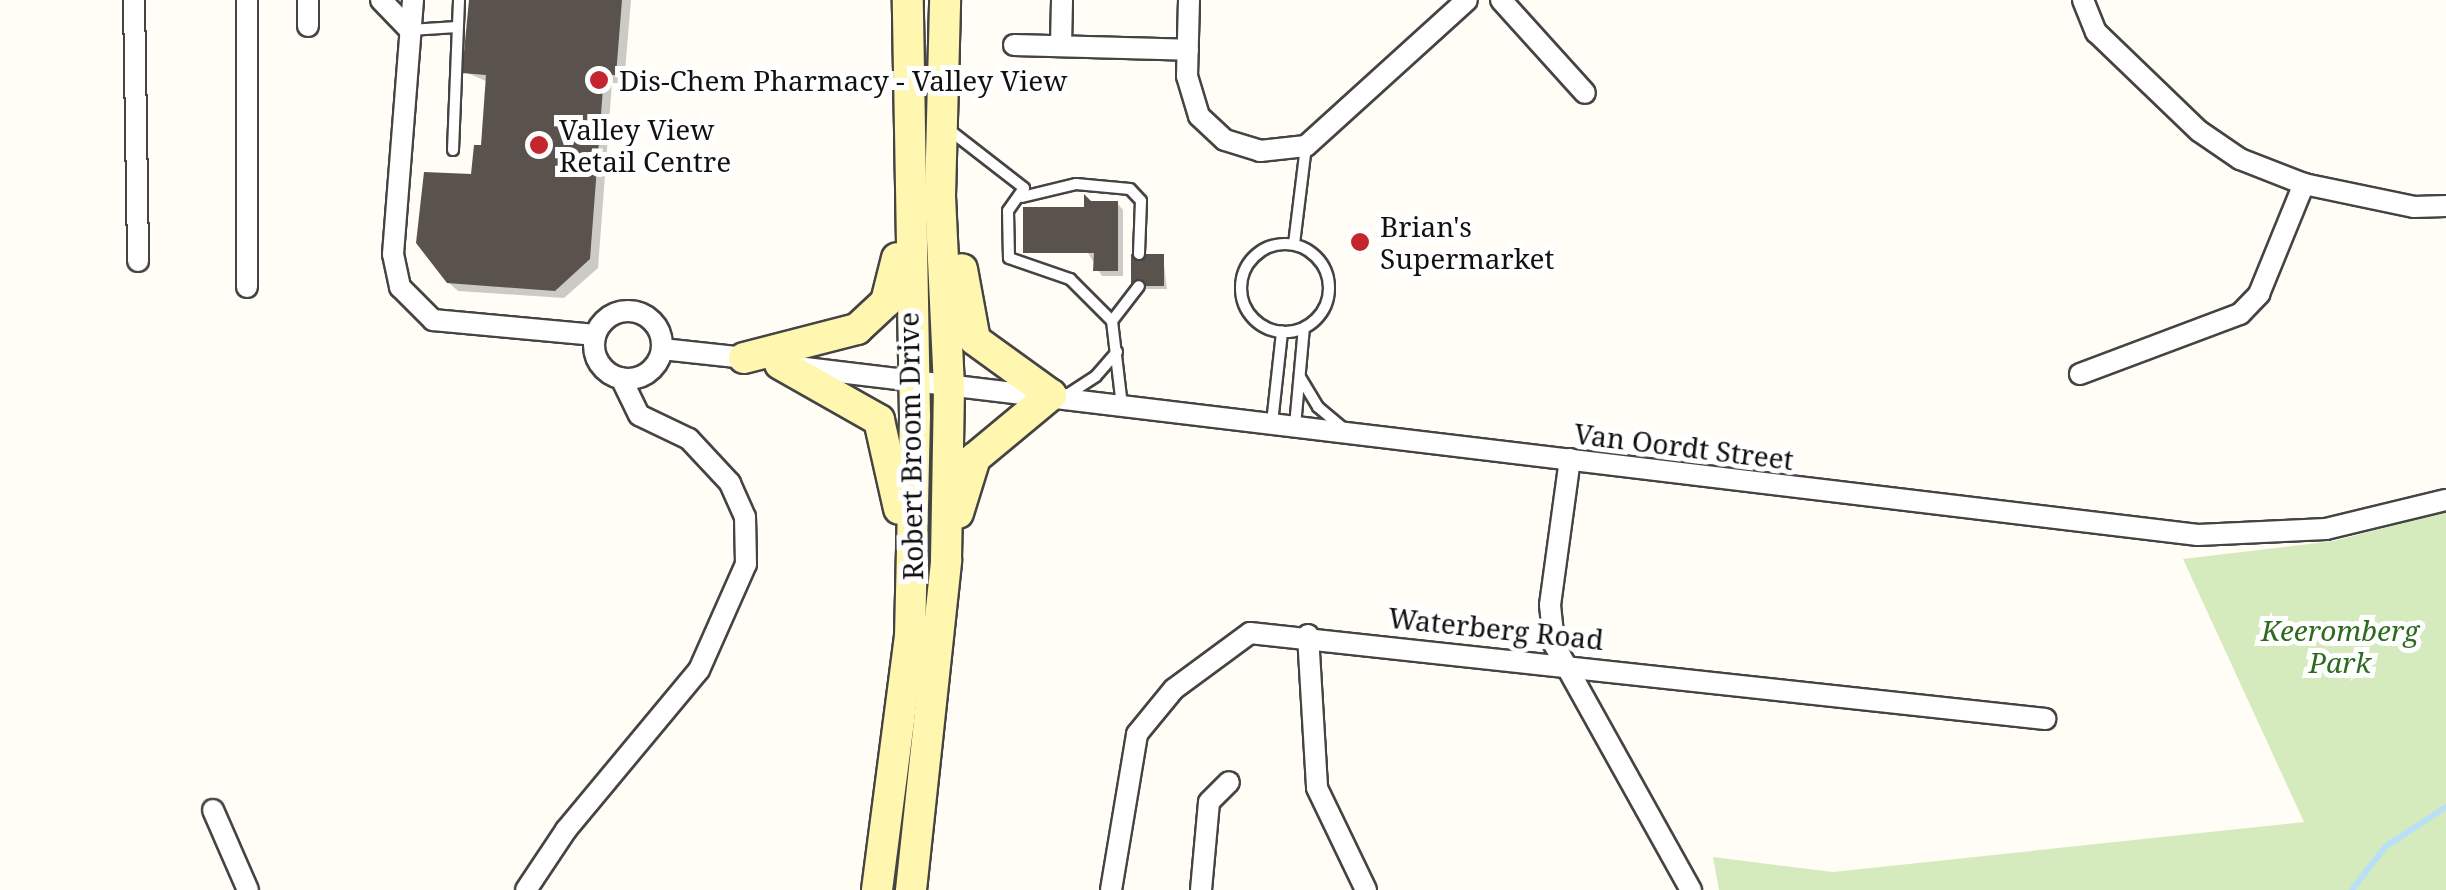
<!DOCTYPE html>
<style>
body{margin:0}
#map{position:relative;width:2446px;height:890px;overflow:hidden;background:#fffdf5;font-family:"Noto Serif",serif}
div>[style]{position:absolute}
[style*='--x']{left:calc(var(--x)*1px);top:calc(var(--y)*1px);width:calc(var(--w)*1px);rotate:calc(var(--a)*1deg)}
.green>*{inset:0;background:#d5ebbd}
.shadow>*{inset:0;background:#0003}
.stream>*{height:6px;margin:-3px;padding:0 3px;transform-origin:3px;border-radius:3px;background:#b9e0f7}
.building>*{inset:0;background:#5a524d;transform-origin:0 0}
.roads{filter:drop-shadow(2px 0 #444) drop-shadow(-2px 0 #444) drop-shadow(0 2px #444) drop-shadow(0 -2px #444)}
.lane>*{height:10px;margin:-5px;padding:0 5px;transform-origin:5px;border-radius:5px;background:#fff}
.lane>.ring{margin:-5px;padding:0;box-sizing:content-box;background:none;border:10px solid #fff;border-radius:50%}
.street>*{height:20px;margin:-10px;padding:0 10px;transform-origin:10px;border-radius:10px;background:#fff}
.street>.ring{margin:-10px;padding:0;box-sizing:content-box;background:none;border:20px solid #fff;border-radius:50%}
.secondary>*{height:30px;margin:-15px;padding:0 15px;transform-origin:15px;border-radius:15px;background:#fff6b0}
.dots>*{width:28px;height:28px;translate:-50% -50%;box-sizing:border-box;border:5px solid #fff;border-radius:50%}
span{translate:-50% -50%;white-space:nowrap;text-align:center;line-height:1.15;-webkit-text-stroke:10px #fff;paint-order:stroke}
.poi-label{font-size:28px;color:#111}
.left{translate:0 -50%;text-align:left}
.street-label{font-size:28px;color:#111}
.park-label{font-size:28px;color:#2f6b1f;font-style:italic}
</style>
<div id="map">
<div class="green">
<i style="clip-path:polygon(2446px 512px,2446px 890px,1719px 890px,1713px 857px,1833px 872px,2304px 822px,2183px 559px,2334px 541px)"></i>
</div>
<div class="shadow">
<i style="clip-path:polygon(471px 0,631px 0,624px 83px,612px 83px,598px 268px,564px 298px,458px 291px,448px 282px,484px 148px,488px 82px,465px 72px)"></i>
<i style="clip-path:polygon(1090px 203px,1117px 203px,1123px 210px,1123px 276px,1102px 276px,1088px 253px,1027px 253px)"></i>
<i style="clip-path:polygon(1163px 256px,1167px 289px,1138px 289px)"></i>
</div>
<div class="stream">
<i style="--x:2352;--y:890;--w:54;--a:-52.5"></i>
<i style="--x:2385;--y:847;--w:73;--a:-33.3"></i>
</div>
<div class="building">
<i style="clip-path:polygon(469px 0,622px 0,616px 75px,604px 75px,590px 259px,555px 291px,447px 283px,416px 243px,424px 172px,471px 174px,474px 145px,481px 145px,486px 75px,462px 73px)"></i>
<i style="clip-path:polygon(1084px 194px,1091px 201px,1118px 201px,1118px 271px,1093px 271px,1094px 253px,1023px 253px,1023px 207px,1084px 207px)"></i>
<i style="left:1131px;top:254px;width:33px;height:32px"></i>
</div>
<div class="roads">
<div class="lane">
<i style="--x:410;--y:30;--w:47;--a:-3.7"></i>
<i style="--x:948;--y:129;--w:96;--a:37.8"></i>
<i style="--x:1024;--y:188;--w:28;--a:125"></i>
<i style="--x:1008;--y:211;--w:47;--a:88.8"></i>
<i style="--x:1009;--y:258;--w:65;--a:19"></i>
<i style="--x:1070;--y:279;--w:59;--a:45"></i>
<i style="--x:1112;--y:321;--w:86;--a:83.3"></i>
<i style="--x:453;--y:150;--w:150;--a:-87.7"></i>
<i style="--x:1022;--y:197;--w:56;--a:-13.5"></i>
<i style="--x:1076;--y:184;--w:54;--a:5.3"></i>
<i style="--x:1130;--y:189;--w:16;--a:47"></i>
<i style="--x:1141;--y:201;--w:53;--a:92.2"></i>
<i class="ring" style="left:1241px;top:244px;width:78px;height:78px"></i>
<i style="--x:1294;--y:244;--w:99;--a:-83"></i>
<i style="--x:1112;--y:321;--w:44;--a:-52.4"></i>
<i style="--x:1300;--y:377;--w:35;--a:59"></i>
<i style="--x:1318;--y:407;--w:33;--a:40"></i>
<i style="--x:1064;--y:397;--w:38;--a:-33"></i>
<i style="--x:1096;--y:376;--w:32;--a:-49"></i>
<i style="--x:1272;--y:423;--w:92;--a:-83.7"></i>
<i style="--x:1295;--y:426;--w:98;--a:-84.8"></i>
</div>
<div class="street">
<i style="--x:134;--y:0;--w:261;--a:89.1"></i>
<i style="--x:381;--y:0;--w:42;--a:46"></i>
<i style="--x:413;--y:0;--w:255;--a:94.5"></i>
<i style="--x:393;--y:254;--w:34;--a:78"></i>
<i style="--x:400;--y:287;--w:47;--a:45"></i>
<i style="--x:433;--y:320;--w:163;--a:5.3"></i>
<i style="--x:1189;--y:0;--w:76;--a:91.5"></i>
<i style="--x:1187;--y:76;--w:42;--a:73.3"></i>
<i style="--x:1199;--y:116;--w:35;--a:43"></i>
<i style="--x:1225;--y:140;--w:37;--a:17"></i>
<i style="--x:1260;--y:151;--w:46;--a:-6.2"></i>
<i style="--x:1306;--y:146;--w:217;--a:-42.2"></i>
<i style="--x:1501;--y:0;--w:125;--a:47.9"></i>
<i style="--x:2083;--y:0;--w:35;--a:68"></i>
<i style="--x:2096;--y:32;--w:143;--a:43.9"></i>
<i style="--x:2199;--y:131;--w:50;--a:34.3"></i>
<i style="--x:2240;--y:159;--w:69;--a:21.3"></i>
<i style="--x:2304;--y:184;--w:112;--a:11.8"></i>
<i style="--x:2414;--y:207;--w:32;--a:-2"></i>
<i style="--x:308;--y:26;--w:26;--a:-90"></i>
<i style="--x:1014;--y:45;--w:174;--a:1.6"></i>
<i style="--x:1061;--y:45;--w:45;--a:-88.7"></i>
<i style="--x:247;--y:287;--w:287;--a:-90"></i>
<i class="ring" style="left:594px;top:311px;width:48px;height:48px"></i>
<i style="--x:662;--y:349;--w:93;--a:6.2"></i>
<i style="--x:797;--y:367;--w:1411;--a:6.84"></i>
<i style="--x:2198;--y:535;--w:128;--a:-2.7"></i>
<i style="--x:2326;--y:529;--w:123;--a:-13.6"></i>
<i style="--x:2080;--y:374;--w:171;--a:-20.6"></i>
<i style="--x:2240;--y:314;--w:28;--a:-46"></i>
<i style="--x:2259;--y:294;--w:119;--a:-67.8"></i>
<i style="--x:1570;--y:459;--w:147;--a:97.8"></i>
<i style="--x:1550;--y:605;--w:39;--a:84"></i>
<i style="--x:1554;--y:644;--w:282;--a:60.9"></i>
<i style="--x:1308;--y:635;--w:153;--a:86.6"></i>
<i style="--x:1317;--y:788;--w:113;--a:64.3"></i>
<i style="--x:213;--y:810;--w:87;--a:66.4"></i>
<i style="--x:526;--y:890;--w:72;--a:-56.3"></i>
<i style="--x:566;--y:830;--w:208;--a:-50.3"></i>
<i style="--x:699;--y:670;--w:116;--a:-66.1"></i>
<i style="--x:746;--y:564;--w:47;--a:-91.2"></i>
<i style="--x:745;--y:517;--w:37;--a:-114"></i>
<i style="--x:730;--y:483;--w:60;--a:-133"></i>
<i style="--x:689;--y:439;--w:55;--a:-154.4"></i>
<i style="--x:639;--y:415;--w:41;--a:-115.9"></i>
<i style="--x:1111;--y:890;--w:158;--a:-80.5"></i>
<i style="--x:1137;--y:734;--w:58;--a:-50.6"></i>
<i style="--x:1174;--y:689;--w:94;--a:-36.4"></i>
<i style="--x:1250;--y:633;--w:800;--a:6.17"></i>
<i style="--x:1201;--y:890;--w:88;--a:-84.8"></i>
<i style="--x:1209;--y:802;--w:28;--a:-45"></i>
</div>
<div class="secondary">
<i style="--x:744;--y:358;--w:117;--a:-14.4"></i>
<i style="--x:857;--y:329;--w:40;--a:-43"></i>
<i style="--x:886;--y:302;--w:45;--a:-76"></i>
<i style="--x:780;--y:364;--w:114;--a:29.5"></i>
<i style="--x:879;--y:420;--w:91;--a:77.3"></i>
<i style="--x:958;--y:513;--w:58;--a:-72.8"></i>
<i style="--x:975;--y:458;--w:99;--a:-39.7"></i>
<i style="--x:1051;--y:395;--w:94;--a:-144.1"></i>
<i style="--x:975;--y:340;--w:72;--a:-100.4"></i>
<i style="--x:877;--y:890;--w:255;--a:-82.6"></i>
<i style="--x:910;--y:637;--w:221;--a:-88.7"></i>
<i style="--x:915;--y:416;--w:416;--a:-91"></i>
<i style="--x:911;--y:890;--w:332;--a:-83.9"></i>
<i style="--x:946;--y:560;--w:173;--a:-89"></i>
<i style="--x:949;--y:387;--w:191;--a:-92.7"></i>
<i style="--x:940;--y:196;--w:196;--a:-88.5"></i>
</div>
</div>
<div class="dots">
<i style="left:599px;top:80px;background:#c4262e"></i>
<i style="left:539px;top:145px;background:#c4262e"></i>
<i style="left:1360px;top:242px;background:#c4262e"></i>
</div>
<div class="poi-label">
<span class="left" style="left:619px;top:80px">Dis-Chem Pharmacy - Valley View</span>
<span class="left" style="left:559px;top:145px">Valley View<br>Retail Centre</span>
<span class="left" style="left:1380px;top:242px">Brian's<br>Supermarket</span>
</div>
<div class="street-label">
<span style="left:910px;top:446px;rotate:-91deg">Robert Broom Drive</span>
<span style="left:1684px;top:446px;rotate:7deg">Van Oordt Street</span>
<span style="left:1496px;top:628px;rotate:6deg">Waterberg Road</span>
</div>
<div class="park-label">
<span style="left:2340px;top:646px">Keeromberg<br>Park</span>
</div>
</div>
